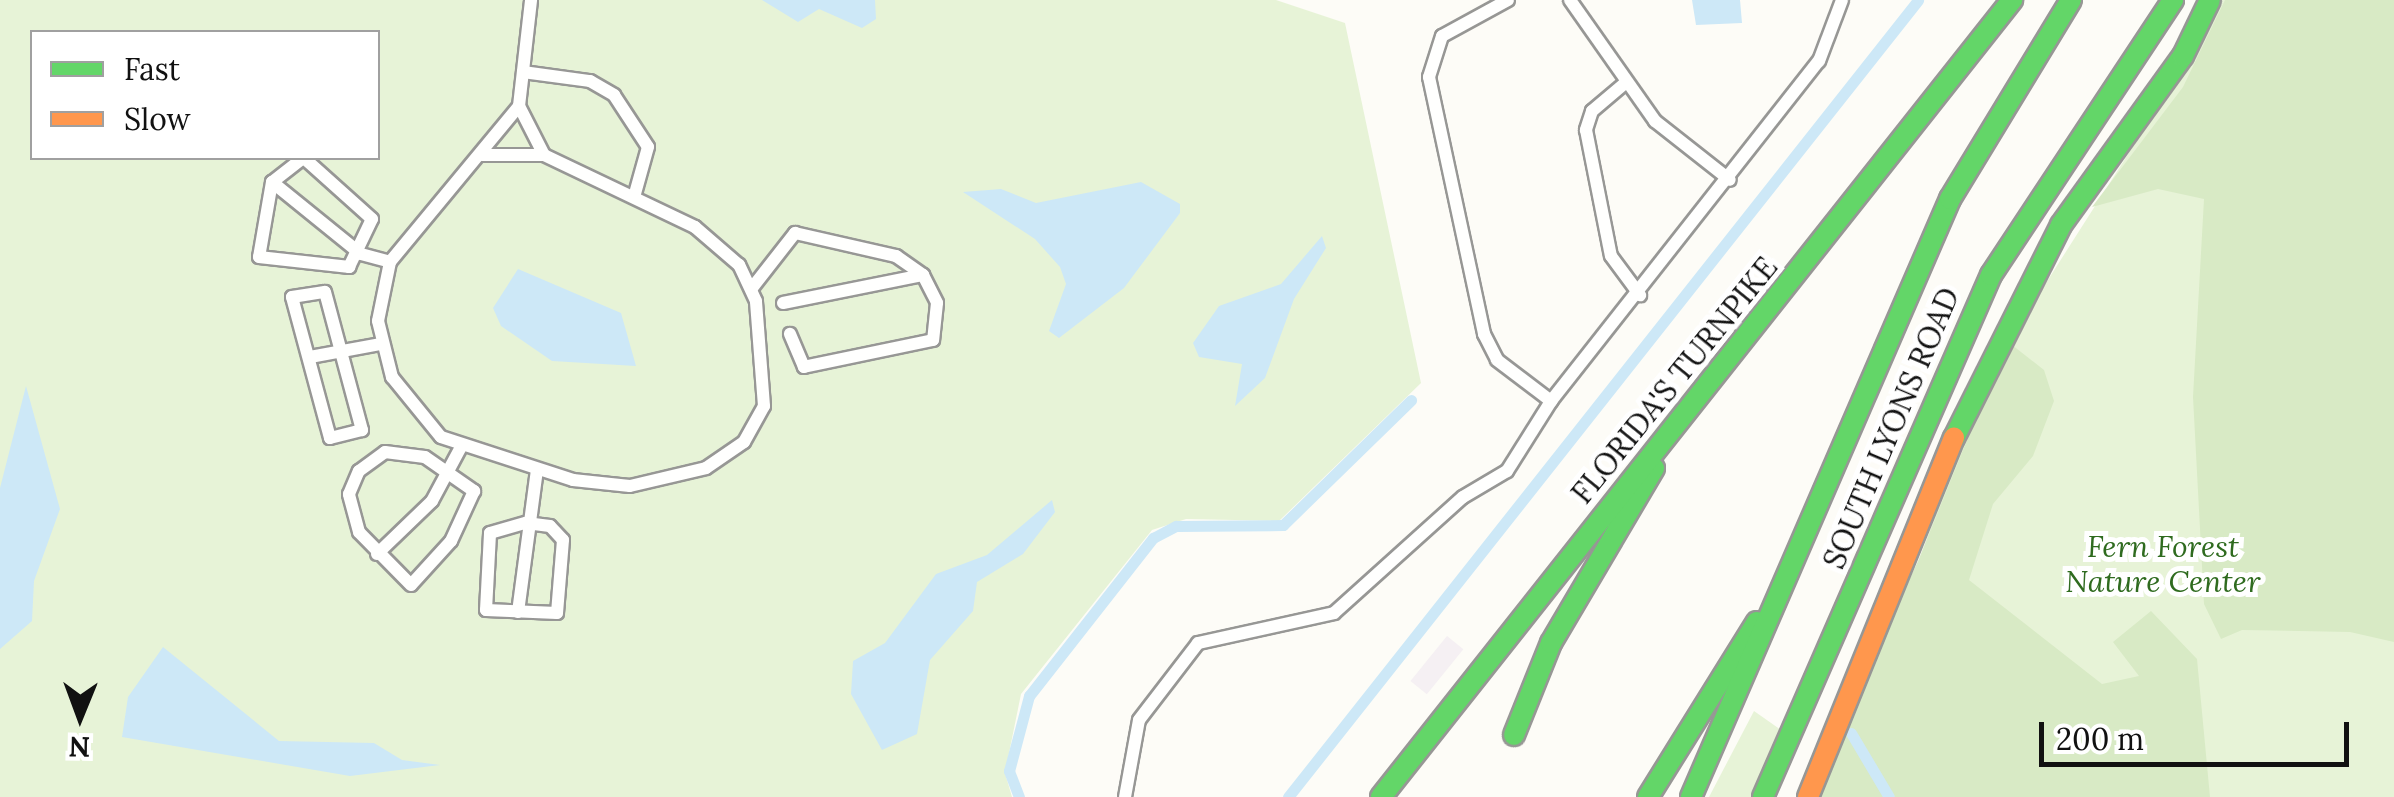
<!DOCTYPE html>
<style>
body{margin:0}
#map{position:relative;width:2394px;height:797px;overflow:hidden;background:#fdfcf7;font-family:Lora,serif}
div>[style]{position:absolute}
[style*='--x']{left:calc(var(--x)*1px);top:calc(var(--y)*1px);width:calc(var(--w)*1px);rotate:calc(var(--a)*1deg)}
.industrial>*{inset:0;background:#f5f0f3;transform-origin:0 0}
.green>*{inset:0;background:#e7f3d7}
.forest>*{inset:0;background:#d8eac5}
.water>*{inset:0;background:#cde8f7}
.canal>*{height:11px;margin:-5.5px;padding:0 5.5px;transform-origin:5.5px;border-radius:5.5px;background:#cde8f7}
.roads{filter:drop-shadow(2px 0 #979795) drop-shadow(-2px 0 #979795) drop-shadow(0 2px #979795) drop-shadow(0 -2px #979795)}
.street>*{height:12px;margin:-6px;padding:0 6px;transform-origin:6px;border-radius:6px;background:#fffffe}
.fast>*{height:20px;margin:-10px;padding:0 10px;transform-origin:10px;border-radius:10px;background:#63d668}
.slow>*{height:20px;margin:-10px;padding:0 10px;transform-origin:10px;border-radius:10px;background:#ff974d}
span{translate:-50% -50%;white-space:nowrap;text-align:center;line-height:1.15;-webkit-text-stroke:10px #fff;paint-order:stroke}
.street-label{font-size:30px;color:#111}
.park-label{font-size:30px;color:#2f6b1f;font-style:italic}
.legend{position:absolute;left:30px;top:30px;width:350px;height:130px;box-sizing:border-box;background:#fff;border:2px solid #a0a0a0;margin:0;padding:12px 18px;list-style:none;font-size:30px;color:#111}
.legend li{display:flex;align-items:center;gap:20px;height:50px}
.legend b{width:50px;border:2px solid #a0a0a0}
.north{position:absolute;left:30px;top:667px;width:100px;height:100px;-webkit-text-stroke:8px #fff;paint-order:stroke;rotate:181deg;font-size:28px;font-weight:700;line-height:40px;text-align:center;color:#111}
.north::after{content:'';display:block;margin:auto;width:35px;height:45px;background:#111;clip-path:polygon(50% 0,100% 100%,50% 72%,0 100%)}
.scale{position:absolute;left:2039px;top:722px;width:310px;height:45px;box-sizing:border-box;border:5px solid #111;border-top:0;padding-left:12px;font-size:30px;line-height:35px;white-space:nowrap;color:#111;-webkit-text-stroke:8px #fff;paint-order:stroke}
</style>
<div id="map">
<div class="industrial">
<i style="left:1447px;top:636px;width:21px;height:58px;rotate:39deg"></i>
</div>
<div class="green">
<i style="clip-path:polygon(evenodd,0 0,1276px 0,1345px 23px,1421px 383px,1279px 521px,1186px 519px,1152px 530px,1021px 694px,1005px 773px,1012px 797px,0 797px,0 0,32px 32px,378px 32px,378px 158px,32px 158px,32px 32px)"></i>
<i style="clip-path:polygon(2208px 0,2394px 0,2394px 797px,1815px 797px,1898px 616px,1988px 374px,2139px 137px)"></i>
<i style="clip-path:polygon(1754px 711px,1784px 732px,1753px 797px,1709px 797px)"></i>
</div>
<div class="forest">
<i style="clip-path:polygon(2225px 0,2394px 0,2394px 642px,2350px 632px,2242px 630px,2221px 639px,2204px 604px,2193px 397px,2204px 199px,2158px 189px,2092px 207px,2183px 87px)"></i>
<i style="clip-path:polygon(2007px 341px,2044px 370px,2054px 401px,2033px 456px,1993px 504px,1969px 580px,2102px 684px,2139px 676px,2113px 642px,2151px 611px,2197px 659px,2210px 797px,1807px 797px,1919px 559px)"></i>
</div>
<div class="water">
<i style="clip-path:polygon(762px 0,875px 0,876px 19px,862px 28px,819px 9px,798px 22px)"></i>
<i style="clip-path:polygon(1692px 0,1740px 0,1742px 23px,1696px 25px)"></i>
<i style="clip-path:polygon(1141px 182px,1180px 204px,1180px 213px,1124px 288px,1059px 338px,1049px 331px,1066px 284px,1060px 267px,1035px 239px,963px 192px,1001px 189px,1036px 203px)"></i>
<i style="clip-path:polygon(1322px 236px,1326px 248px,1294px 299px,1265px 378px,1235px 406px,1242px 364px,1199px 357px,1193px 343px,1219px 306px,1281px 284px)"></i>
<i style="clip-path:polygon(518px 269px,621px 313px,636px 366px,552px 361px,501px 326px,493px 308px)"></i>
<i style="clip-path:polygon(26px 386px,60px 509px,34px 581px,32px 621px,0 649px,0 488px)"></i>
<i style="clip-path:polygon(1052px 500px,1055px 512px,1023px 554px,977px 582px,973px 611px,930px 660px,917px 734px,882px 750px,851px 694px,853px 661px,885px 643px,936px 574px,987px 555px)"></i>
<i style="clip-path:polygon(163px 647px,279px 741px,374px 743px,402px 760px,440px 765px,350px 776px,122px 737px,128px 697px)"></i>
</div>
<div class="canal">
<i style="--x:1851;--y:733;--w:74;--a:59.3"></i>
<i style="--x:1019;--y:797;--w:28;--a:-111"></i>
<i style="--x:1009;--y:771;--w:78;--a:-75.1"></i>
<i style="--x:1029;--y:696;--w:201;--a:-51.9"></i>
<i style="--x:1153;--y:538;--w:26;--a:-28"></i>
<i style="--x:1176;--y:526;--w:107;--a:-0.5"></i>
<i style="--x:1283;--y:525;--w:179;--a:-44.3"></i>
<i style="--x:1288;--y:797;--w:1016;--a:-51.67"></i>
</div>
<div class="roads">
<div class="street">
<i style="--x:1508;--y:0;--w:75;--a:151.4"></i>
<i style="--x:1442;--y:36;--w:43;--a:107.6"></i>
<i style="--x:1429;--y:77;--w:263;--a:77.9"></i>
<i style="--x:1484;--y:334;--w:29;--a:63"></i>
<i style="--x:1497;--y:360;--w:68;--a:37.2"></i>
<i style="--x:1570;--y:0;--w:148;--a:54.9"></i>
<i style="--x:1655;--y:121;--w:95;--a:38.2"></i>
<i style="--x:523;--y:72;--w:68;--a:7.7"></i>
<i style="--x:590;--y:81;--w:28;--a:30"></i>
<i style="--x:614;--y:95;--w:62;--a:56.8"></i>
<i style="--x:648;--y:147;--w:52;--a:105.6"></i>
<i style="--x:1624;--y:84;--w:42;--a:139.8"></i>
<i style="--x:1592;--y:111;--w:20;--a:108"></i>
<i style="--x:1586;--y:130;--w:128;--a:78.8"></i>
<i style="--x:1611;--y:256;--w:49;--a:53.4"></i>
<i style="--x:519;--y:106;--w:202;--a:129.6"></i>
<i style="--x:390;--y:262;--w:60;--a:101.5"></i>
<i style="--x:378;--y:321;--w:58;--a:76"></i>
<i style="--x:392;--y:377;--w:77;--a:50.8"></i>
<i style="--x:441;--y:437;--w:139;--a:18"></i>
<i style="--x:573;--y:480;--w:57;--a:6"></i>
<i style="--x:630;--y:486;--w:78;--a:-13.3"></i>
<i style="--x:706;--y:468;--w:46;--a:-34.4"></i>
<i style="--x:744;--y:442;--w:41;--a:-60.9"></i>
<i style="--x:764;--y:406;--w:105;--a:-94.4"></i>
<i style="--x:756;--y:301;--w:40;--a:-115"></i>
<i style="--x:739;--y:265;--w:58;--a:-139.2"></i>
<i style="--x:695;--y:227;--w:167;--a:-154.5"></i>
<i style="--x:544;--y:155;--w:55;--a:-117"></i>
<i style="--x:519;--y:106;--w:107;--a:-83.5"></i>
<i style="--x:482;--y:155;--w:62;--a:0"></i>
<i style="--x:303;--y:158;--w:39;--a:142"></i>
<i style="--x:272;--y:182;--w:76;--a:99.8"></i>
<i style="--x:259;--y:257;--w:91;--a:6.3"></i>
<i style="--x:349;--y:267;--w:53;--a:-64.4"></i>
<i style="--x:372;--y:219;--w:91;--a:-138.1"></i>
<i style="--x:272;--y:182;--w:114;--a:39"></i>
<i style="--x:361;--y:254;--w:30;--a:15"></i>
<i style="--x:752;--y:288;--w:70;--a:-52"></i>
<i style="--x:795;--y:233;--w:104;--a:12.8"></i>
<i style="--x:896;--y:256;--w:33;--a:35"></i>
<i style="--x:923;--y:275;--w:31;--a:63"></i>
<i style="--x:937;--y:303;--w:37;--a:96"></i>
<i style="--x:933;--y:340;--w:132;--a:168.2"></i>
<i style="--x:804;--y:367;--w:36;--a:-113"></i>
<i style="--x:325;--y:292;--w:143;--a:75"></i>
<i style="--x:362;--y:430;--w:33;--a:166"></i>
<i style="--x:330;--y:438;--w:146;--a:-105.1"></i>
<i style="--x:292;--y:297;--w:33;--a:-9"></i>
<i style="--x:783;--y:303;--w:143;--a:-11.3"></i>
<i style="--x:310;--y:357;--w:71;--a:-10.5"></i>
<i style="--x:385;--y:452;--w:40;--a:7.1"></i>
<i style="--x:425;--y:457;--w:60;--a:34.8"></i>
<i style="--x:474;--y:491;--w:55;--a:114.7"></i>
<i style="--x:451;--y:541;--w:59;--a:132.3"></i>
<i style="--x:411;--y:585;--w:74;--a:-134.5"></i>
<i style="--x:359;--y:532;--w:39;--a:-105"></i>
<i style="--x:349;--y:494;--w:25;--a:-67"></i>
<i style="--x:359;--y:471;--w:32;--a:-36"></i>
<i style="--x:526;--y:523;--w:24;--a:7"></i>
<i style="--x:550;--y:526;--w:19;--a:47"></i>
<i style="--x:563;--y:540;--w:73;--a:94.7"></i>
<i style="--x:557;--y:613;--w:71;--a:-177.6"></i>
<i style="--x:486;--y:610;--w:77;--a:-87"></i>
<i style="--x:490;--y:533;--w:37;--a:-16"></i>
<i style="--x:377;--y:554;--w:76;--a:-43.9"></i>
<i style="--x:432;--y:501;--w:61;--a:-61.8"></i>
<i style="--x:518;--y:612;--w:144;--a:-82.4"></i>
<i style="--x:1125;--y:797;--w:78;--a:-79.7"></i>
<i style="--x:1139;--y:720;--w:97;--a:-52.5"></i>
<i style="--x:1198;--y:643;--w:139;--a:-12.4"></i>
<i style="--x:1334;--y:613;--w:173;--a:-42"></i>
<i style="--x:1463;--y:497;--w:51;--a:-30.6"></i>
<i style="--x:1507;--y:471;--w:83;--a:-57.8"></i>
<i style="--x:1551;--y:401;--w:433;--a:-51.8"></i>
<i style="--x:1819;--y:61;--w:65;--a:-69.3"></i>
</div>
<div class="fast">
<i style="--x:1954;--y:438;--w:238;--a:-63.3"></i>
<i style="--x:2061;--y:225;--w:208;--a:-54.2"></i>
<i style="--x:2183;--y:56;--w:62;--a:-64.3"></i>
<i style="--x:1514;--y:735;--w:99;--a:-68.1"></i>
<i style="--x:1551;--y:643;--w:203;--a:-59.5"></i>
<i style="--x:1381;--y:797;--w:1017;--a:-51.63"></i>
<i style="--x:1648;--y:797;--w:206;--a:-58.1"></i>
<i style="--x:1691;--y:797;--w:652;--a:-66.58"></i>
<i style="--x:1950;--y:199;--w:233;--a:-58.7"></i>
<i style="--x:1763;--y:797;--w:570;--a:-66.41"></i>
<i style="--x:1991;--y:275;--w:330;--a:-56.5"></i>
</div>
<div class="slow">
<i style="--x:1808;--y:797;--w:388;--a:-67.9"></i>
</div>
</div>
<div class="street-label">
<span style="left:1674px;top:380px;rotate:-51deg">FLORIDA'S TURNPIKE</span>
<span style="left:1891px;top:428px;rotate:-67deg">SOUTH LYONS ROAD</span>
</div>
<div class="park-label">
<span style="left:2163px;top:563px">Fern Forest<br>Nature Center</span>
</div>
<ul class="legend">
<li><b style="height:12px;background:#63d668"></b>Fast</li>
<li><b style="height:12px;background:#ff974d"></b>Slow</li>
</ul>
<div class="north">N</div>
<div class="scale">200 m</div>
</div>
